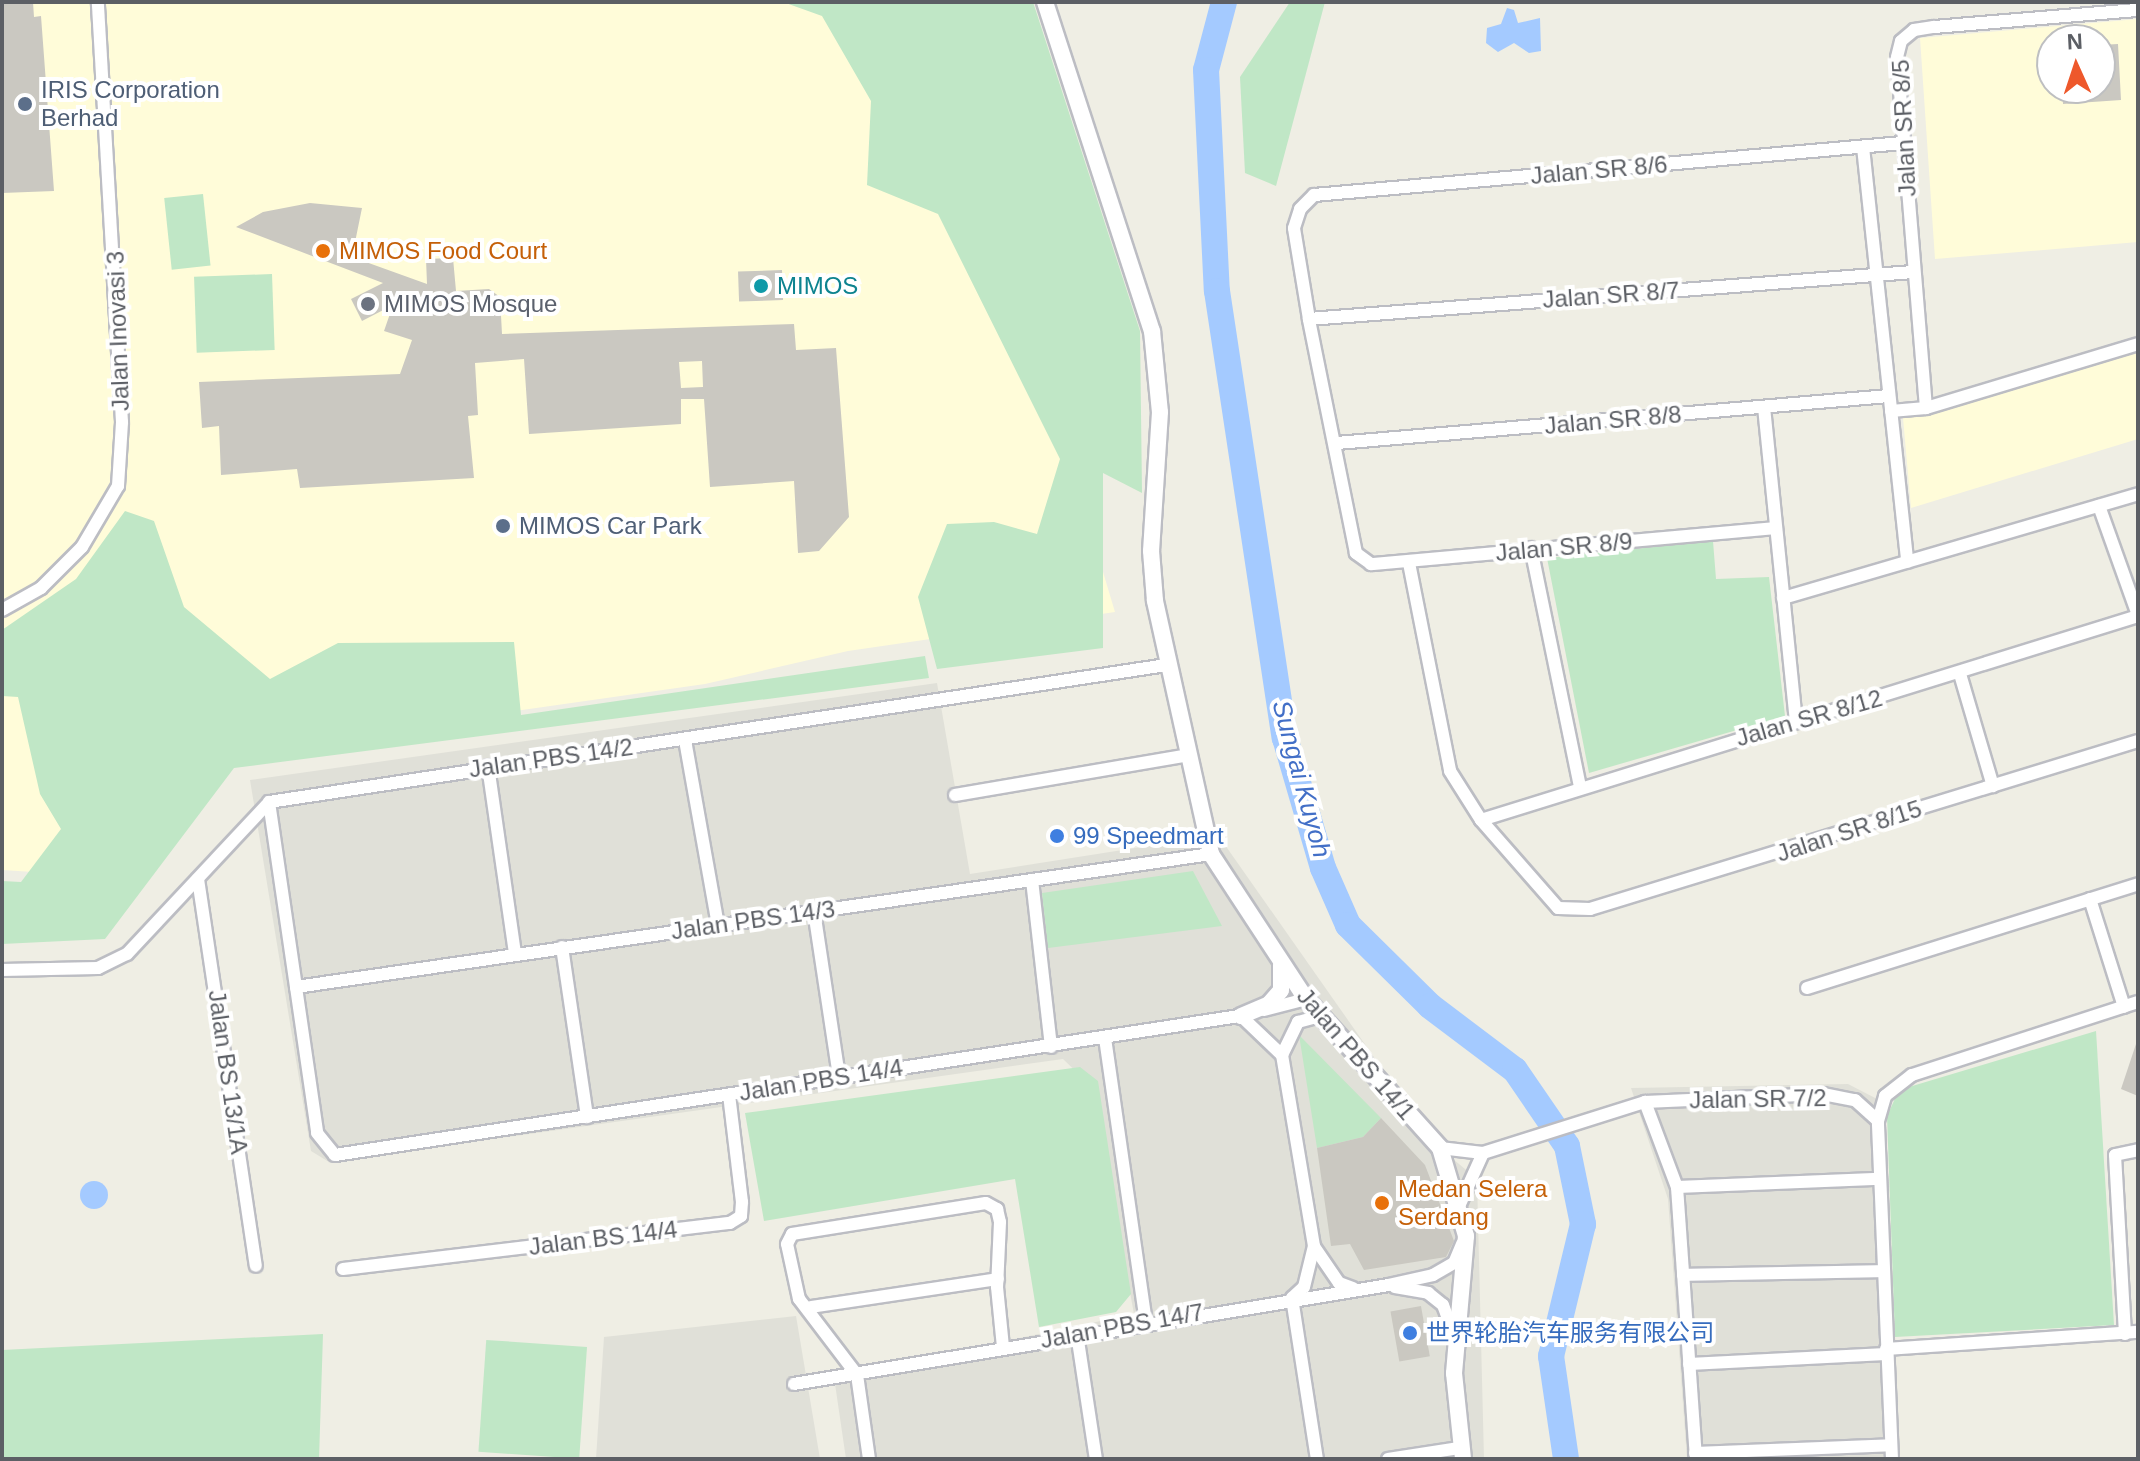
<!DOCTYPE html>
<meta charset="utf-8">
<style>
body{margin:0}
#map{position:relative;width:2140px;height:1461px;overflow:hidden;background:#efeee4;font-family:Arial,"Noto Sans SC",sans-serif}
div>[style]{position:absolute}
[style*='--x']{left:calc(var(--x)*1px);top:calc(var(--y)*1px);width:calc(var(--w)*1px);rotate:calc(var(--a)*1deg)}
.commercial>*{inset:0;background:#fffcd9}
.industrial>*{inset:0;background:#e0e0d8}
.green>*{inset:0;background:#c0e7c6;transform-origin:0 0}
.water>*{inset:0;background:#a4caff}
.round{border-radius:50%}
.river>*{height:26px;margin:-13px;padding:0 13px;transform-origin:13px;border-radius:13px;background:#a4caff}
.building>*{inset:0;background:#cac8c1;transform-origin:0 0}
.roads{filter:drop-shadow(2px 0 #bcbdc3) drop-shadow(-2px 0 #bcbdc3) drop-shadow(0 2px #bcbdc3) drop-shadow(0 -2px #bcbdc3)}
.street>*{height:12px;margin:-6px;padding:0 6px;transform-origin:6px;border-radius:6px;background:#fff}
.secondary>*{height:16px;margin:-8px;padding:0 8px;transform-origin:8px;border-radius:8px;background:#fff}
.dots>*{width:22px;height:22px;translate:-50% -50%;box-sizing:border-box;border:4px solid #fff;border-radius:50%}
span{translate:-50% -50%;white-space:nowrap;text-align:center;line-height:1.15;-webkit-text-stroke:8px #fff;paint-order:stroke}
.service-label{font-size:24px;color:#4e5e75}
.left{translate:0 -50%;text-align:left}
.street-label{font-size:24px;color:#5c5f65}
.food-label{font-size:24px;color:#c56008}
.culture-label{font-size:24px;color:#0d838f}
.worship-label{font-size:24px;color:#5b616d}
.shop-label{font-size:24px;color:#366cbe}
.water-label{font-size:26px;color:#426fc7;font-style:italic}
.frame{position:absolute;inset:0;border:4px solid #5c5f65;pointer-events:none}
.north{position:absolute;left:2036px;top:24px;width:80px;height:80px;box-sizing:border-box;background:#fff;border:2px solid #bebfc1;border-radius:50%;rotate:357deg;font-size:22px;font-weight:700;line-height:32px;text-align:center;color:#5c5f65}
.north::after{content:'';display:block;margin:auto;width:28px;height:36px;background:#ee582b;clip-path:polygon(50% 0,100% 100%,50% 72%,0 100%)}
</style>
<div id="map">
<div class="commercial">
<i style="clip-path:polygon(2px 2px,967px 2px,1031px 331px,1115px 612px,848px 651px,705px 684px,235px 751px,112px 877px,2px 870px)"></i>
<i style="clip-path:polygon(evenodd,2138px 19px,2138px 242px,1935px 259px,1920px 38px,2138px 19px,2052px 40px,2100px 40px,2100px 88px,2052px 88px,2052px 40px)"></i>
<i style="clip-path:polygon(2138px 348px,2138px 439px,1911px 508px,1903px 418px)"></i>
</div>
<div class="industrial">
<i style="clip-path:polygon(937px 683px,970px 874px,1218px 835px,1435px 1144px,1477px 1179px,1484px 1459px,846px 1459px,834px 1377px,1134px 1314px,1092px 1087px,1063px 1059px,329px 1162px,311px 1151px,250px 780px)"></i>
<i style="clip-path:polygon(1848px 1084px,1879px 1100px,1898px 1459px,1687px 1459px,1668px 1199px,1631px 1088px)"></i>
<i style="clip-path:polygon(796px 1316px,820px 1459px,596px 1459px,604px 1337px)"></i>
</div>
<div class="green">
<i style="clip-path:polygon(783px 2px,1033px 2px,1140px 331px,1142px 493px,1103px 473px,1103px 648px,937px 669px,918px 597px,947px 524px,994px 522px,1037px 534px,1060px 459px,938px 214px,867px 185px,871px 101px,822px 16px)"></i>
<i style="clip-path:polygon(1290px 2px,1325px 2px,1276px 186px,1245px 173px,1240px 77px)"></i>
<i style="left:203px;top:194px;width:72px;height:39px;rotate:84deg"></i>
<i style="left:272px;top:274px;width:76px;height:78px;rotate:88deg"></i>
<i style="clip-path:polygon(125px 511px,154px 521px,184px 607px,270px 679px,338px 643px,514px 642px,521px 715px,925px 656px,929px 678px,234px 768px,105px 939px,2px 944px,2px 881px,21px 882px,61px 829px,40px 794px,18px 697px,2px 696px,2px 630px,76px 579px)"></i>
<i style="clip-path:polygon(1713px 541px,1716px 579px,1769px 577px,1785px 716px,1589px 773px,1547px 558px)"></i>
<i style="clip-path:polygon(1193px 871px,1222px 926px,1048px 948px,1042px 893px)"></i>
<i style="clip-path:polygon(2096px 1031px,2114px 1325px,1895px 1337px,1887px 1116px,1899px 1090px)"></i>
<i style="clip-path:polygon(1299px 1035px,1381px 1118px,1363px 1137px,1317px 1148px)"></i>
<i style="clip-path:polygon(1080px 1067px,1098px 1081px,1131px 1294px,1116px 1312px,1039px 1327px,1015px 1179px,764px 1221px,745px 1113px)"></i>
<i style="clip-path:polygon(323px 1334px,319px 1459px,2px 1459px,2px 1350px)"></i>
<i style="left:587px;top:1347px;width:112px;height:101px;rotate:94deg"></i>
</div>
<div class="water">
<i style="clip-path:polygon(1507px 8px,1514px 10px,1518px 23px,1540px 18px,1541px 51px,1529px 53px,1514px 43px,1498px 52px,1486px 43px,1487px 28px,1501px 24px)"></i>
<i class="round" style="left:80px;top:1181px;width:28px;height:28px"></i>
</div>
<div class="river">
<i style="--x:1224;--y:2;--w:70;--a:104.8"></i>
<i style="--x:1206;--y:70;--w:221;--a:87.2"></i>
<i style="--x:1217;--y:291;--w:452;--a:81.4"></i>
<i style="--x:1285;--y:738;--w:135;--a:73.7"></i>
<i style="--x:1323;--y:868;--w:62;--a:66.3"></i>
<i style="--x:1348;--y:925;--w:115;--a:44.6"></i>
<i style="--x:1430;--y:1006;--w:106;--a:37"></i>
<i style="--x:1515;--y:1070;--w:92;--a:55.6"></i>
<i style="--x:1567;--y:1146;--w:80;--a:78.4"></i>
<i style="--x:1583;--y:1224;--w:136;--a:103.6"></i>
<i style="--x:1551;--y:1356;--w:104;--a:81.7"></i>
</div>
<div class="building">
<i style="clip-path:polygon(2px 2px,33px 2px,34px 17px,41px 16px,54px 191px,2px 193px)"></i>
<i style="clip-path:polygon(2118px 44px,2121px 100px,2063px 104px,2062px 88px,2100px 88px,2100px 45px)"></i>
<i style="clip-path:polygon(evenodd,310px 203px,362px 208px,352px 257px,427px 284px,426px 259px,453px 258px,456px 291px,489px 289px,500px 297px,502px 334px,794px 324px,796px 350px,836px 348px,849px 517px,819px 551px,798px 553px,794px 481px,710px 487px,704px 399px,681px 399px,681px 424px,529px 434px,524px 359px,475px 363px,478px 415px,468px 416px,474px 478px,300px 488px,297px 469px,221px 475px,219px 426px,202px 428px,199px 382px,400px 374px,412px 340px,384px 331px,393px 305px,362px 321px,351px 299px,383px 283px,236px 227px,263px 212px,310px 203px,702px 361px,703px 387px,681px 388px,679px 362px,702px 361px)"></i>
<i style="left:782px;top:270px;width:30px;height:44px;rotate:88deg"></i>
<i style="clip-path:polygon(2136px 1044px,2138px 1045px,2138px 1096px,2121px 1089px)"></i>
<i style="clip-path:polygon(1381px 1118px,1425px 1165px,1454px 1241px,1446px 1257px,1364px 1270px,1350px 1244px,1331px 1246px,1317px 1148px,1363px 1137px)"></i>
<i style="left:1421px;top:1306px;width:51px;height:31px;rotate:80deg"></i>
</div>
<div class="roads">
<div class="street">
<i style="--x:1863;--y:147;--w:417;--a:83.9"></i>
<i style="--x:1309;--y:319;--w:606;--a:-4.45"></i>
<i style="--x:1764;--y:407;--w:317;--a:84.2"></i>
<i style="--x:1926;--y:408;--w:352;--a:-94.7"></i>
<i style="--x:1897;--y:57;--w:16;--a:-76"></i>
<i style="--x:1901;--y:41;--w:17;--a:-40"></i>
<i style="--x:1914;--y:30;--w:20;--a:-9"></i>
<i style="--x:1934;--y:27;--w:205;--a:-4.8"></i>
<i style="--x:1891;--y:411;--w:35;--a:-5"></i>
<i style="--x:1926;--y:408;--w:221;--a:-16.8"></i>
<i style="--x:1337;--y:443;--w:554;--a:-4.87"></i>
<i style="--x:2099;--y:506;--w:116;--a:70.3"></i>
<i style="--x:1776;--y:528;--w:407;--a:174.9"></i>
<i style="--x:1371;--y:564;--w:19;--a:-144"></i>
<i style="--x:1356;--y:553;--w:239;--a:-101.4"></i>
<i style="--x:1309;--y:319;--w:92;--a:-99.4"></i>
<i style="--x:1294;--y:228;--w:20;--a:-72"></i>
<i style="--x:1300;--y:209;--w:20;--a:-45"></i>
<i style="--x:1314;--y:195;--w:591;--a:-5.05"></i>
<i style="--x:1531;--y:548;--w:243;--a:78.4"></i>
<i style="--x:1409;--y:563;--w:212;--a:78.8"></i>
<i style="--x:1450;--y:771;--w:58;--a:57.7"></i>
<i style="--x:1481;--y:820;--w:117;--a:48.8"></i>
<i style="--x:1558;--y:908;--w:32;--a:2"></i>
<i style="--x:1590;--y:909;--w:573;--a:-17.04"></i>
<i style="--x:1783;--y:598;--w:370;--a:-16.3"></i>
<i style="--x:2;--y:610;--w:45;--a:-29.4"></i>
<i style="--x:41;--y:588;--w:58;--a:-45"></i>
<i style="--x:82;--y:547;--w:71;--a:-59.5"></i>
<i style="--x:118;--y:486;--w:64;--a:-86.4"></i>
<i style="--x:122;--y:422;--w:421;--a:-93.3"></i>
<i style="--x:1960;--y:674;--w:117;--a:73.6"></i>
<i style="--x:685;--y:740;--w:188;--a:79.9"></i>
<i style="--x:488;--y:766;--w:189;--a:81.8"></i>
<i style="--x:955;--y:795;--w:236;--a:-9.7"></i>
<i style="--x:269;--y:802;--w:334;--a:81.7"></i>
<i style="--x:317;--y:1133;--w:28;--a:51"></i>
<i style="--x:335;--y:1155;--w:922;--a:-8.74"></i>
<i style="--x:1481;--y:820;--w:688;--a:-17.25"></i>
<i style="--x:198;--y:879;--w:391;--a:81.5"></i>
<i style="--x:1032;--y:880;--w:168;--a:83.5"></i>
<i style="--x:2090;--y:899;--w:113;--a:72.5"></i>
<i style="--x:814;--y:911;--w:168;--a:81.4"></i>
<i style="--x:562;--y:947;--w:172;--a:81.6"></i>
<i style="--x:2;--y:970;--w:96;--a:-1.2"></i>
<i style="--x:98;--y:968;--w:32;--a:-26"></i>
<i style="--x:127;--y:954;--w:208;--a:-46.9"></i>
<i style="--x:269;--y:802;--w:907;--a:-8.68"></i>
<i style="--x:296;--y:987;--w:925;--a:-8.27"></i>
<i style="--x:1807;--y:988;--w:347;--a:-17.4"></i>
<i style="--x:1264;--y:1010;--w:43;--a:-14.7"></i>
<i style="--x:1241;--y:1016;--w:57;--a:43.6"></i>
<i style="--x:1105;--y:1038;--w:286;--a:81.8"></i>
<i style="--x:1645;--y:1102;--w:91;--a:69.4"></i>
<i style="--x:1677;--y:1187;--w:273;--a:86"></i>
<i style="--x:1440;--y:1148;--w:43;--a:6.6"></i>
<i style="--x:1483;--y:1153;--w:170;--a:-17.5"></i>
<i style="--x:1645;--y:1102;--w:178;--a:-2.6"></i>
<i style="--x:1823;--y:1094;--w:33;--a:11"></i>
<i style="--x:1855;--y:1100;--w:31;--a:42"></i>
<i style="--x:1677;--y:1187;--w:203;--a:-2.3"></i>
<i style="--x:1460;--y:1204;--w:56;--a:-65.7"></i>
<i style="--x:1315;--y:1248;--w:42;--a:55.6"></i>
<i style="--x:1339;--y:1283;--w:15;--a:20"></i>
<i style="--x:343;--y:1269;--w:390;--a:-6.8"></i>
<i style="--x:730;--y:1223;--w:13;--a:-32"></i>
<i style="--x:741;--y:1216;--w:14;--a:-86"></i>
<i style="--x:742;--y:1202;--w:108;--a:-96.9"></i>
<i style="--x:1683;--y:1275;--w:200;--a:-1.1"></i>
<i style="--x:1395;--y:1287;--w:34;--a:10"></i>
<i style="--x:1428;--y:1293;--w:19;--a:39"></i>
<i style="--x:1443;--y:1305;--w:33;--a:70"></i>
<i style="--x:1292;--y:1298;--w:16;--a:-43"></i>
<i style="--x:1304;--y:1287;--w:42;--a:-76.3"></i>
<i style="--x:1314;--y:1246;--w:194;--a:-99.5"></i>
<i style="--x:1282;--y:1055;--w:37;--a:-64"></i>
<i style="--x:1298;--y:1022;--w:23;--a:-15"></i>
<i style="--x:1292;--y:1298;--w:163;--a:81.2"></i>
<i style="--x:811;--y:1307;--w:189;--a:-8.5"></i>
<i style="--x:1077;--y:1334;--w:126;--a:81.4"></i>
<i style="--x:2125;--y:1334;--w:179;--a:-93.2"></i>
<i style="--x:2115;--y:1155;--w:24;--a:-12"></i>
<i style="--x:1886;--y:1349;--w:253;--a:-3.9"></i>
<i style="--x:1689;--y:1364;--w:197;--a:-2.9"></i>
<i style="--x:794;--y:1384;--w:602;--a:-9.46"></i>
<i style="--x:1388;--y:1285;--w:46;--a:-12.5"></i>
<i style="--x:1433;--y:1275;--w:24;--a:-30"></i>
<i style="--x:1454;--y:1263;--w:21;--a:-67"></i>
<i style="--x:1695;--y:1453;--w:196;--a:-2.3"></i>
<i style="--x:869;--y:1459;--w:85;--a:-98.1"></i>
<i style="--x:857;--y:1375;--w:96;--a:-127.3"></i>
<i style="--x:799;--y:1299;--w:56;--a:-102.3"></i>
<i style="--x:787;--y:1244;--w:11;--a:-63"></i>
<i style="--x:792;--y:1234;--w:196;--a:-9.1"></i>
<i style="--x:986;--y:1203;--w:13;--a:29"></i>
<i style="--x:997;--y:1209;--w:13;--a:77"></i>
<i style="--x:1000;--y:1222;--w:65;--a:92.6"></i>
<i style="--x:997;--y:1287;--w:60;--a:84.3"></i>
<i style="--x:1388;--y:1459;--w:72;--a:-8.8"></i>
<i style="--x:1892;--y:1459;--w:338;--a:-92.4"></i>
<i style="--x:1878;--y:1121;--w:26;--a:-74"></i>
<i style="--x:1885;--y:1096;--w:34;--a:-38"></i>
<i style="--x:1912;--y:1075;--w:237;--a:-17.9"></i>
</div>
<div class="secondary">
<i style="--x:1045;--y:2;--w:346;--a:72"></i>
<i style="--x:1152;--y:331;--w:81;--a:84.4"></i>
<i style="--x:1160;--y:412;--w:139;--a:93.7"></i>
<i style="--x:1151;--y:551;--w:50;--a:85.4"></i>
<i style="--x:1155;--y:601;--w:259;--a:77.5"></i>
<i style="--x:1211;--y:854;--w:173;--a:56.8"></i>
<i style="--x:1306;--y:999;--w:200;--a:48"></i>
<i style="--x:1440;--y:1148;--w:92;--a:73.5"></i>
<i style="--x:1466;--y:1236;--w:138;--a:95"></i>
<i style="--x:1454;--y:1373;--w:86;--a:84"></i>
<i style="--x:1241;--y:1016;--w:30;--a:-23"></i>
<i style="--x:1269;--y:1004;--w:18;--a:-49"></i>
<i style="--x:1281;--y:990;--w:25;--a:-90"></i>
</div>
</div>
<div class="dots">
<i style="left:25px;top:104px;background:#5c6f8a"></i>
<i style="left:323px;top:251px;background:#e8710a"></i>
<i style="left:761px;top:286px;background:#0f9aa8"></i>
<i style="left:368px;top:304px;background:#6b7280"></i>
<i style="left:503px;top:526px;background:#5c6f8a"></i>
<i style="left:1057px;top:836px;background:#3f7fe0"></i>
<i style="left:1382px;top:1203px;background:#e8710a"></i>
<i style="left:1410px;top:1333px;background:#3f7fe0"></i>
</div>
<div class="service-label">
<span class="left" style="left:41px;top:104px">IRIS Corporation<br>Berhad</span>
<span class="left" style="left:519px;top:526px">MIMOS Car Park</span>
</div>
<div class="street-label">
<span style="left:1904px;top:128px;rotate:-93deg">Jalan SR 8/5</span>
<span style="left:1599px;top:170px;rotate:-5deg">Jalan SR 8/6</span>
<span style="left:1611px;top:295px;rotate:-4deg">Jalan SR 8/7</span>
<span style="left:118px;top:331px;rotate:-92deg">Jalan Inovasi 3</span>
<span style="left:1613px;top:420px;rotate:-5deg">Jalan SR 8/8</span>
<span style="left:1564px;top:547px;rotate:-5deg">Jalan SR 8/9</span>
<span style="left:1809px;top:718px;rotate:-16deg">Jalan SR 8/12</span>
<span style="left:551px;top:758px;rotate:-8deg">Jalan PBS 14/2</span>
<span style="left:1849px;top:831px;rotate:-18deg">Jalan SR 8/15</span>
<span style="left:753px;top:920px;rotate:-8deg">Jalan PBS 14/3</span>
<span style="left:1356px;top:1054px;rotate:49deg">Jalan PBS 14/1</span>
<span style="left:228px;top:1072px;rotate:82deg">Jalan BS 13/1A</span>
<span style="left:821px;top:1080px;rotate:-9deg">Jalan PBS 14/4</span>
<span style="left:1758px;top:1099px;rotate:-1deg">Jalan SR 7/2</span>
<span style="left:603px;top:1238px;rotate:-7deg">Jalan BS 14/4</span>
<span style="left:1122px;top:1326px;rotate:-10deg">Jalan PBS 14/7</span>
</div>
<div class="food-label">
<span class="left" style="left:339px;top:251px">MIMOS Food Court</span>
<span class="left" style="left:1398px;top:1203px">Medan Selera<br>Serdang</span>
</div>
<div class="culture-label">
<span class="left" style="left:777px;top:286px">MIMOS</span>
</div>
<div class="worship-label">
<span class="left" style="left:384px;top:304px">MIMOS Mosque</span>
</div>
<div class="shop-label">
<span class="left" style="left:1073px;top:836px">99 Speedmart</span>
<span class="left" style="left:1426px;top:1333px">世界轮胎汽车服务有限公司</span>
</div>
<div class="water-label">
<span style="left:1301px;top:779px;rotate:75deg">Sungai Kuyoh</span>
</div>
<div class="frame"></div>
<div class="north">N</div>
</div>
